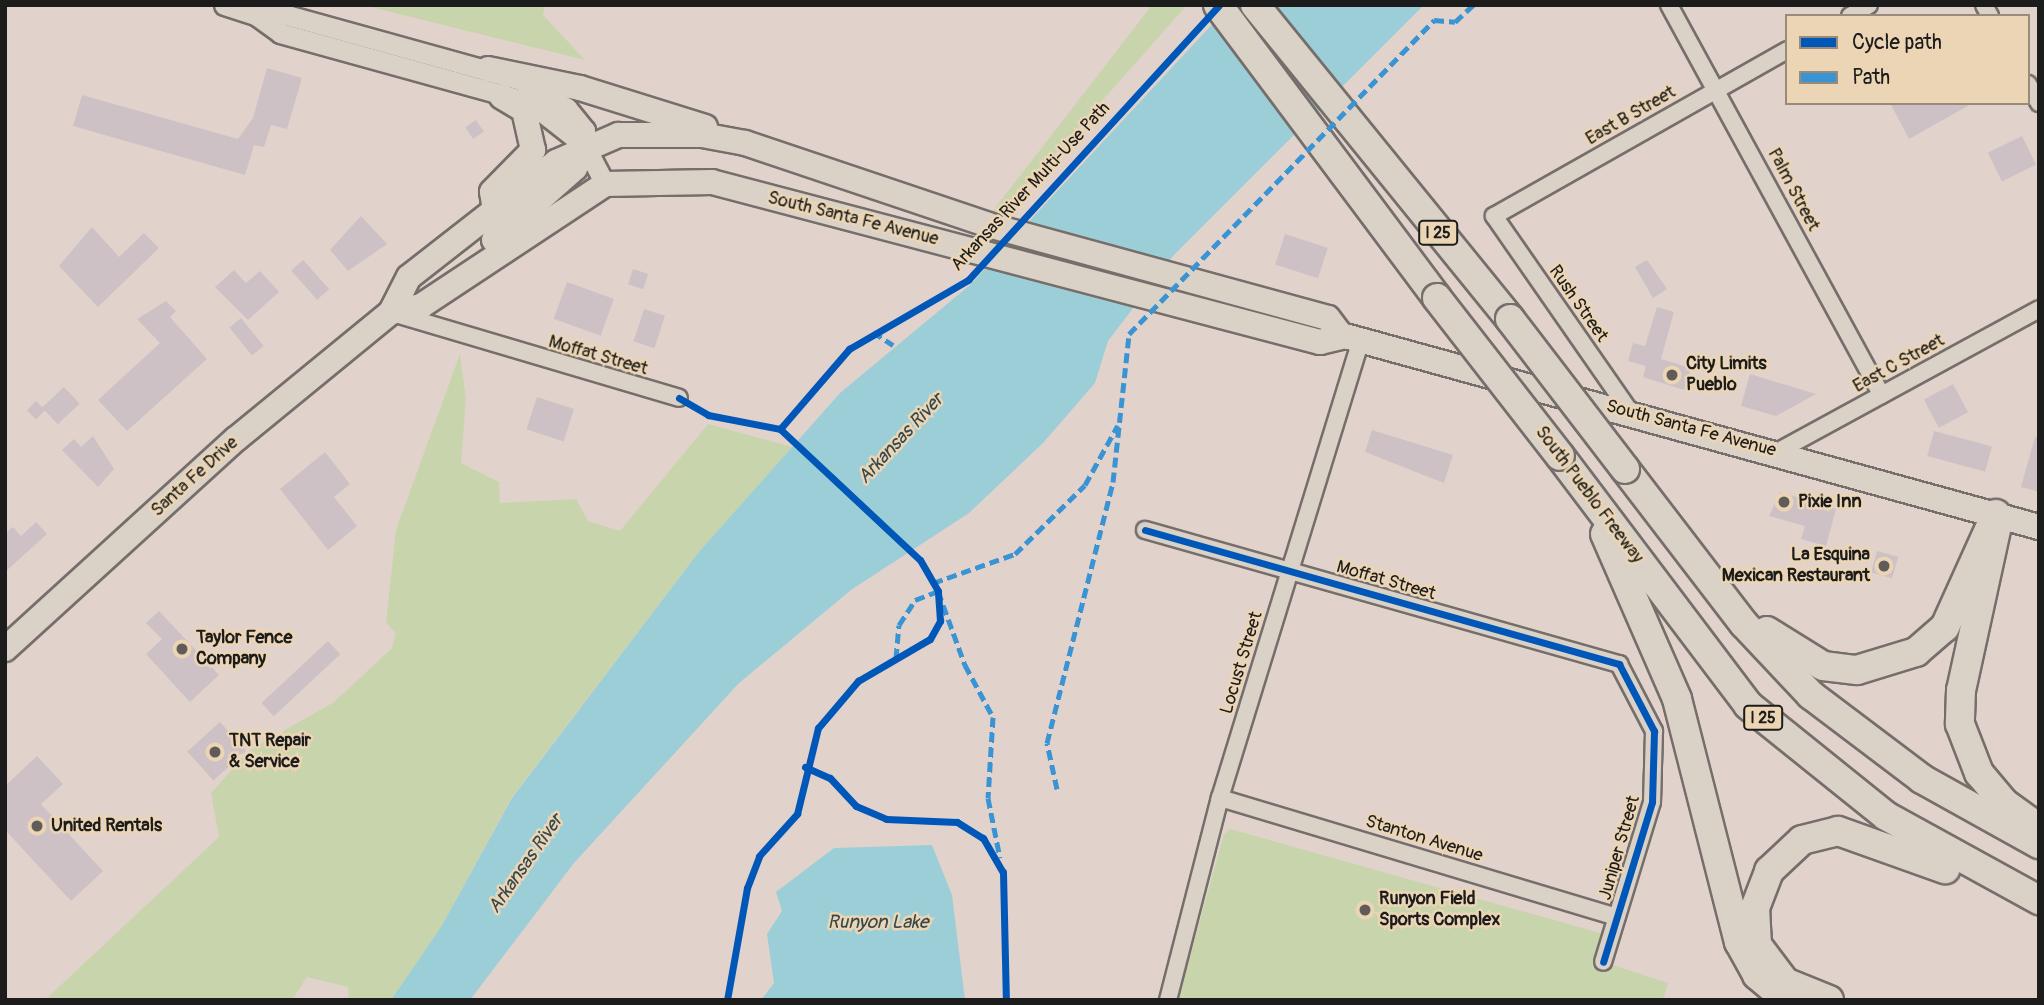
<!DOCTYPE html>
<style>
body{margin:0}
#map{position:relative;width:2044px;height:1005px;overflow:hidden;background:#e1d2cc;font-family:Pangolin,sans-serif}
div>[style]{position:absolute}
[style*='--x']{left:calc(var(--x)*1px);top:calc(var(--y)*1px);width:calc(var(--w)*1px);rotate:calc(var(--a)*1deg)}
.green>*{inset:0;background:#c8d5ac}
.water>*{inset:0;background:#9cced8}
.building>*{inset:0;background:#cec1c5;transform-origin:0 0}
.roads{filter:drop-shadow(2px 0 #756e6b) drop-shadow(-2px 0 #756e6b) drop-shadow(0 2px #756e6b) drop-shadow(0 -2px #756e6b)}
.minor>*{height:16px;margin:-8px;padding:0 8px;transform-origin:8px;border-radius:8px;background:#dad1c7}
.tertiary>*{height:19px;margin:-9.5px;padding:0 9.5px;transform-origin:9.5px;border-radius:9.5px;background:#dad1c7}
.primary>*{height:24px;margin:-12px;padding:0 12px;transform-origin:12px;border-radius:12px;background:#dad1c7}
.motorway>*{height:28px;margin:-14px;padding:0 14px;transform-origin:14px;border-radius:14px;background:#dad1c7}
.bridges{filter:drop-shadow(2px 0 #756e6b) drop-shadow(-2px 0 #756e6b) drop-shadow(0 2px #756e6b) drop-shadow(0 -2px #756e6b)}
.motorway-bridge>*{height:28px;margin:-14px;padding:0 14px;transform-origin:14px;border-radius:14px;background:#dad1c7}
.quiet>*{height:5px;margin-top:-2.5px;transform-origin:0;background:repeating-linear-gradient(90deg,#3a94d4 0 10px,transparent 0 15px)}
.cycleway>*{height:7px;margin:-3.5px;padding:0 3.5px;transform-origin:3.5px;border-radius:3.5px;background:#0057b8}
.dots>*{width:19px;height:19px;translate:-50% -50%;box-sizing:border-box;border:4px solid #ebd5b4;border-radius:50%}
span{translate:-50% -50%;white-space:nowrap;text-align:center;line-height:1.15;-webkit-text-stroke:5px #ebd5b4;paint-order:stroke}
.shield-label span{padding:2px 5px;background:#ebd5b4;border:2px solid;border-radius:5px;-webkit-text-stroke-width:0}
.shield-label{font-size:16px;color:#1c1c1c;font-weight:700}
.street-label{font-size:18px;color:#1c1c1c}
.poi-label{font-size:18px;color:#1c1c1c;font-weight:700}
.left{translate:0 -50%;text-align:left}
.right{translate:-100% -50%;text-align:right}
.water-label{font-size:19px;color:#35484c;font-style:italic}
.frame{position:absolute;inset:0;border:7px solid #1c1c1c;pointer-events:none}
.legend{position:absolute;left:1785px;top:14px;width:245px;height:91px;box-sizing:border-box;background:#ebd5b4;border:2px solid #988b77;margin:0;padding:9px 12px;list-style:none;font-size:21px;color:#1c1c1c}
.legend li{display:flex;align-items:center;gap:14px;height:35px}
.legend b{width:35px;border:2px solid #988b77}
</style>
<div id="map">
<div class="green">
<i style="clip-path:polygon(363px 5px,545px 5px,543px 15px,585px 60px)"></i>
<i style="clip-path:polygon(1152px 5px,1187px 5px,1000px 216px,992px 212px)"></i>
<i style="clip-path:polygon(460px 354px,466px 399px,461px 463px,499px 482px,500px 503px,576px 499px,588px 521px,620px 531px,708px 424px,793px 447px,698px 553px,512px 797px,441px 927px,391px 1000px,349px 1000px,348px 987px,307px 977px,292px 1000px,45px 1000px,219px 837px,211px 793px,247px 752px,334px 702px,391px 649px,396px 634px,386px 622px,396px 530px)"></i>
<i style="clip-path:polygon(1230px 829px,1611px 936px,1604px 962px,1668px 983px,1663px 1000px,1178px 1000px,1224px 834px)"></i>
</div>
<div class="water">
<i style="clip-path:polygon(1230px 5px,1424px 5px,1172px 257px,1108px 341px,1095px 383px,1043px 443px,969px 513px,851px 590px,739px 683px,574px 863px,470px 1000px,391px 1000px,441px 927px,512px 798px,698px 553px,840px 393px,970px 285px)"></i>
<i style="clip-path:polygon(932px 845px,952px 895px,965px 1000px,761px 1000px,774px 983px,767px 934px,782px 911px,776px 892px,834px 848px)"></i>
</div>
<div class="building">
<i style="clip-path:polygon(267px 68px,302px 78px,287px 129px,271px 125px,264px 147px,254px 145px,245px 175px,73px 126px,82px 95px,238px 139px,253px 118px)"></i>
<i style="clip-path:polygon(1890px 103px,1973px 103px,1909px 139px)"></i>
<i style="left:476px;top:120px;width:14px;height:13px;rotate:56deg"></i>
<i style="left:2022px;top:136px;width:32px;height:38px;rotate:64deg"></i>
<i style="clip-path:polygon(361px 216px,387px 244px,348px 271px,330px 250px)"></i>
<i style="clip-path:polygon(92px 227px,119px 257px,144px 233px,159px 248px,98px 307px,59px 266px)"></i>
<i style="left:1285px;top:234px;width:45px;height:32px;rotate:18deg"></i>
<i style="left:303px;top:260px;width:39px;height:16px;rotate:48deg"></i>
<i style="clip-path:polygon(1647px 260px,1667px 289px,1653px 298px,1635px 267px)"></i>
<i style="left:633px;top:269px;width:16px;height:16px;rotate:18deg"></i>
<i style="clip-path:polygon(234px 270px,246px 283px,260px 271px,279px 292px,248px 320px,215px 287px)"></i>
<i style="left:567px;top:282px;width:50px;height:39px;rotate:20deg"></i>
<i style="clip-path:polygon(166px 301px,176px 311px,170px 317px,207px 359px,127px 431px,98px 400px,160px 343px,137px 319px)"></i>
<i style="clip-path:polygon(1657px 307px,1674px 312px,1661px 359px,1691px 368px,1684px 390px,1643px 377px,1646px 366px,1628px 361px,1633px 343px,1645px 346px)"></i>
<i style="left:644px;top:309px;width:22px;height:34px;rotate:18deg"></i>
<i style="left:241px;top:318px;width:36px;height:15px;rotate:51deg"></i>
<i style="clip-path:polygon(1750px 374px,1763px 378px,1816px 394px,1776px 416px,1741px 406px)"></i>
<i style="left:1953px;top:384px;width:32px;height:33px;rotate:62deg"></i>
<i style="left:64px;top:387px;width:23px;height:30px;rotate:47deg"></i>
<i style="left:537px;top:397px;width:39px;height:34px;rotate:18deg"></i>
<i style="left:36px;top:401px;width:13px;height:13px;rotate:45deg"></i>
<i style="clip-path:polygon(1372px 430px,1453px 455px,1444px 483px,1365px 452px)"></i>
<i style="left:1934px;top:431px;width:60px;height:26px;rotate:15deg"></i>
<i style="clip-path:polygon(93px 436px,114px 469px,98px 487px,62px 450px,74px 439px,81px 447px)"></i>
<i style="clip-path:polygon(2035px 437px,2039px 438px,2039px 492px,2021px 487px)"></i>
<i style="clip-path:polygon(325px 452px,350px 484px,334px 497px,357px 526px,328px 550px,280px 489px)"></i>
<i style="clip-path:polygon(1780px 492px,1836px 509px,1826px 546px,1801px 539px,1805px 526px,1769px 516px)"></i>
<i style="clip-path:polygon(36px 522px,47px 534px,5px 572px,5px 533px,13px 527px,21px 536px)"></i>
<i style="left:1877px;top:551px;width:22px;height:22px;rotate:16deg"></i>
<i style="clip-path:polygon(159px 611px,219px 675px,190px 702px,146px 654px,162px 639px,146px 623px)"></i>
<i style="left:328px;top:641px;width:18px;height:91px;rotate:47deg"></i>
<i style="left:220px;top:722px;width:39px;height:44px;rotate:48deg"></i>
<i style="clip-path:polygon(37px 756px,63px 784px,41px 804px,103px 871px,71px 901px,5px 830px,5px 786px)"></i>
</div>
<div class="roads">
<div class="minor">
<i style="--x:1669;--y:5;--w:444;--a:61.4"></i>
<i style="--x:1984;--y:5;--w:13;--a:61"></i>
<i style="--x:1850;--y:16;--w:22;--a:-30"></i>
<i style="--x:2028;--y:84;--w:22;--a:60"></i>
<i style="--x:396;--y:314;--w:295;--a:16.5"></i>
<i style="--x:1631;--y:413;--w:240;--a:-124.8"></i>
<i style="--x:1494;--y:216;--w:337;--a:-29.5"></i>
<i style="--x:1777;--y:452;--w:298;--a:-28.6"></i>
<i style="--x:1145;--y:530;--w:493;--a:15.8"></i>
<i style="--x:1619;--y:664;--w:76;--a:62.4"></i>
<i style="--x:1654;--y:731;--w:71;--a:91.6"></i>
<i style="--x:1652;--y:802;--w:167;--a:107"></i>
<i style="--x:1220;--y:798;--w:414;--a:16.7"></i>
<i style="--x:1168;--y:1000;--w:209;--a:-75.6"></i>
<i style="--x:1220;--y:798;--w:479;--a:-72.9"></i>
</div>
<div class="tertiary">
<i style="--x:224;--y:5;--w:35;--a:18"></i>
<i style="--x:257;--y:16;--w:29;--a:36"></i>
<i style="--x:280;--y:33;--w:258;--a:15.5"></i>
<i style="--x:529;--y:102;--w:71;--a:38.2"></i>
<i style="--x:257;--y:16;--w:26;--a:-4"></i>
<i style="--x:283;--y:14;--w:247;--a:15.5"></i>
<i style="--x:521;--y:80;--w:54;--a:31.3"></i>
<i style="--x:567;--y:108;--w:28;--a:51"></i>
<i style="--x:585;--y:130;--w:16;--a:90"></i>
<i style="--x:585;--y:146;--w:43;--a:62.2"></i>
</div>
<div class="primary">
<i style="--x:488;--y:69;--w:94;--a:11.7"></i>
<i style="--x:580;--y:88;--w:131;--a:17.3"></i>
<i style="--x:494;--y:204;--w:12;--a:-99"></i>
<i style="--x:492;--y:192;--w:59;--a:-45.7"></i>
<i style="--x:533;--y:150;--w:41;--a:-102.7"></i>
<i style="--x:524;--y:110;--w:26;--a:-149"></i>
<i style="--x:494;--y:240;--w:108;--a:-41.6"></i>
<i style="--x:575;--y:168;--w:22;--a:-63"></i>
<i style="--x:391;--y:312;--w:31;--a:-11"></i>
<i style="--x:421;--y:306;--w:221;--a:-33.5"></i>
<i style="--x:605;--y:184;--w:107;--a:-1.1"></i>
<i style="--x:712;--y:182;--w:629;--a:14.74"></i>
<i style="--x:1320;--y:342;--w:26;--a:-13"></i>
<i style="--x:1345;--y:336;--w:720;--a:15.39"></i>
<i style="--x:5;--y:649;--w:312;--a:-42.3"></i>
<i style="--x:236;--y:439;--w:200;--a:-39.3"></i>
<i style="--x:391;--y:312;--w:39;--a:-63"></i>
<i style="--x:409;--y:277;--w:187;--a:-38"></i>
<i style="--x:556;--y:162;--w:68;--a:-23.5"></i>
<i style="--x:618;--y:135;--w:84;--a:0"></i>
<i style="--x:702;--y:135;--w:44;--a:10.5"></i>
<i style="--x:745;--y:143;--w:256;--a:18.6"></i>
<i style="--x:988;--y:225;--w:352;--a:15.3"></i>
<i style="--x:1328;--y:318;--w:21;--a:53"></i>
</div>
<div class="motorway">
<i style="--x:1218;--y:5;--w:366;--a:53.2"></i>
<i style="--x:1255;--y:5;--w:405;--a:50.9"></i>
<i style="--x:1560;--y:456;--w:312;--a:52.9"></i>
<i style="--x:1748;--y:705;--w:177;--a:38.8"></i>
<i style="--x:1886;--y:816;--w:175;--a:28.8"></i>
<i style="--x:1625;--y:469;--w:195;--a:52.5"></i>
<i style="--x:1744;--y:624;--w:98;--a:46.7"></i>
<i style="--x:1811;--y:695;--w:139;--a:37.1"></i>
<i style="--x:1922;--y:779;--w:134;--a:29.1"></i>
<i style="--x:1996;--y:530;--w:164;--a:102.3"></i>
<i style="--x:1961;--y:690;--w:34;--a:92"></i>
<i style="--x:1960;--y:724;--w:53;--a:68.8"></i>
<i style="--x:1979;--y:773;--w:38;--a:50"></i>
<i style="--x:2003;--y:802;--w:44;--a:35.8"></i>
<i style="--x:1605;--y:534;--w:180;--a:66.4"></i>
<i style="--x:1677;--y:699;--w:251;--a:75.7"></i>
<i style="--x:1739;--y:942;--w:38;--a:61"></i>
<i style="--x:1757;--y:975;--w:39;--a:40"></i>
<i style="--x:1767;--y:631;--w:66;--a:32"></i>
<i style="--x:1823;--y:666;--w:34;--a:7"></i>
<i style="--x:1857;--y:670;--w:62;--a:-17"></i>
<i style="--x:1916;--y:652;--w:38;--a:-41"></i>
<i style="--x:1945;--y:627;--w:124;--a:-65.7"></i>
<i style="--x:1829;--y:1000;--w:48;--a:-157.8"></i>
<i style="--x:1785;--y:982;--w:46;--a:-127.1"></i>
<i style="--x:1757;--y:945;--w:37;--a:-93"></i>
<i style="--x:1755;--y:908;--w:40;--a:-69"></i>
<i style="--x:1769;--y:871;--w:45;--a:-43.2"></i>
<i style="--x:1802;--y:840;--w:37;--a:-14"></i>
<i style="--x:1838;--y:831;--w:114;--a:19.6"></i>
</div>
</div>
<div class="bridges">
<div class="motorway-bridge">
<i style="--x:1437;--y:298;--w:200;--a:52.1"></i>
<i style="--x:1510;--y:319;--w:189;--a:52.5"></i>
</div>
</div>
<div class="quiet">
<i style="--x:873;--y:332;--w:24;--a:33"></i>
<i style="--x:933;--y:583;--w:87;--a:-19.5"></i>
<i style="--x:1015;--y:554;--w:98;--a:-44.6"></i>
<i style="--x:1085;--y:485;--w:68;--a:-61.2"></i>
<i style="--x:896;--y:658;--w:33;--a:-85"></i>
<i style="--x:899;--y:625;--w:30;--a:-57"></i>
<i style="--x:915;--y:600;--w:25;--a:-21"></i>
<i style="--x:938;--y:591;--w:79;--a:70"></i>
<i style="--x:965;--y:665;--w:59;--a:61.7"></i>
<i style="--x:993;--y:717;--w:81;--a:93.5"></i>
<i style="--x:988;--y:798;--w:61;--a:78.7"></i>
<i style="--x:1057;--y:789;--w:47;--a:-102.3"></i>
<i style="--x:1047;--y:743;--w:269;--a:-75.8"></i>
<i style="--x:1113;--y:482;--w:149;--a:-83.8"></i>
<i style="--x:1129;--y:334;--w:438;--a:-45.8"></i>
<i style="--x:1434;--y:20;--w:21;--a:5"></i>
<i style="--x:1455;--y:22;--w:25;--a:-43"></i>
</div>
<div class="cycleway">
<i style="--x:679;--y:398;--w:34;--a:30"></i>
<i style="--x:708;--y:415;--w:73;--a:11"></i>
<i style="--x:1145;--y:530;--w:493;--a:15.8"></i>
<i style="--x:1619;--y:664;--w:76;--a:62.4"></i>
<i style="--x:1654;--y:731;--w:71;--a:91.6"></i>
<i style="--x:1652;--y:802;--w:167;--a:107"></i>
<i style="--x:805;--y:767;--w:27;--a:24"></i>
<i style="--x:830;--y:778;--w:38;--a:47"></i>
<i style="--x:856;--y:806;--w:33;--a:23"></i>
<i style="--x:886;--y:819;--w:71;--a:2.4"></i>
<i style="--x:957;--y:822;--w:31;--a:32"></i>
<i style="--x:983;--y:838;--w:39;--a:60"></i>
<i style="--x:1003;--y:872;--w:128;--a:88.7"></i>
<i style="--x:727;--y:1000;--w:114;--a:-79.9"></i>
<i style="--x:747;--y:888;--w:34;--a:-69"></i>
<i style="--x:759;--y:856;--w:57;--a:-47.9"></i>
<i style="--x:797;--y:814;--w:89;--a:-76.3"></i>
<i style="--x:818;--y:728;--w:62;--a:-49.6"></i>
<i style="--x:858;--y:681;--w:83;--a:-30.3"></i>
<i style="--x:930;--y:639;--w:21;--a:-61"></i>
<i style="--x:940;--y:621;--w:30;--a:-94"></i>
<i style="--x:938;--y:591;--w:36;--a:-120"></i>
<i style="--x:920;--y:560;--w:192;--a:-136.9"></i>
<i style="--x:780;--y:429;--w:106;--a:-49.2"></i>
<i style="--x:849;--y:349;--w:138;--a:-30.1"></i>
<i style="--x:968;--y:280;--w:372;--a:-47.6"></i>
</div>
<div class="dots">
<i style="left:1672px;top:375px;background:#615c5a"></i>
<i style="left:1784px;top:502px;background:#615c5a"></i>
<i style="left:1884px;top:566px;background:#615c5a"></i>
<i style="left:182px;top:649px;background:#615c5a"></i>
<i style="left:215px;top:752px;background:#615c5a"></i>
<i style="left:37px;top:826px;background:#615c5a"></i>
<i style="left:1365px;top:910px;background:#615c5a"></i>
</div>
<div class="shield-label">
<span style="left:1438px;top:233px">I 25</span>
<span style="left:1763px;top:718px">I 25</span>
</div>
<div class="street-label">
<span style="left:1631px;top:116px;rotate:-30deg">East B Street</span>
<span style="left:1031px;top:187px;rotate:-47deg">Arkansas River Multi-Use Path</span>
<span style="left:1793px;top:190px;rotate:62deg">Palm Street</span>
<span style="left:853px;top:219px;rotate:14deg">South Santa Fe Avenue</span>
<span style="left:1578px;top:304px;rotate:55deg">Rush Street</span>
<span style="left:598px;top:356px;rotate:16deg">Moffat Street</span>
<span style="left:1899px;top:364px;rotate:-29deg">East C Street</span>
<span style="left:1691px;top:429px;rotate:15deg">South Santa Fe Avenue</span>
<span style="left:195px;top:477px;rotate:-42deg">Santa Fe Drive</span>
<span style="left:1589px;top:495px;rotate:53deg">South Pueblo Freeway</span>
<span style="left:1386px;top:581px;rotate:16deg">Moffat Street</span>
<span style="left:1242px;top:663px;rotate:-73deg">Locust Street</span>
<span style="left:1424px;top:839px;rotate:17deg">Stanton Avenue</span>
<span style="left:1620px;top:848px;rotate:-74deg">Juniper Street</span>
</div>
<div class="poi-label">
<span class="left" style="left:1686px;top:375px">City Limits<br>Pueblo</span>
<span class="left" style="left:1798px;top:502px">Pixie Inn</span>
<span class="right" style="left:1870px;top:566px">La Esquina<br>Mexican Restaurant</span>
<span class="left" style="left:196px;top:649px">Taylor Fence<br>Company</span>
<span class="left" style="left:229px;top:752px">TNT Repair<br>&amp; Service</span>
<span class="left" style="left:51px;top:826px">United Rentals</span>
<span class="left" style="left:1379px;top:910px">Runyon Field<br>Sports Complex</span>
</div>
<div class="water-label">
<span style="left:901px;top:439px;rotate:-47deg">Arkansas River</span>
<span style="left:526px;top:864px;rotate:-55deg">Arkansas River</span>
<span style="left:878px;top:923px">Runyon Lake</span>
</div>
<div class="frame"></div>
<ul class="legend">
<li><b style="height:9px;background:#0057b8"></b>Cycle path</li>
<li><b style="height:9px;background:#3a94d4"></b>Path</li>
</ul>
</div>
